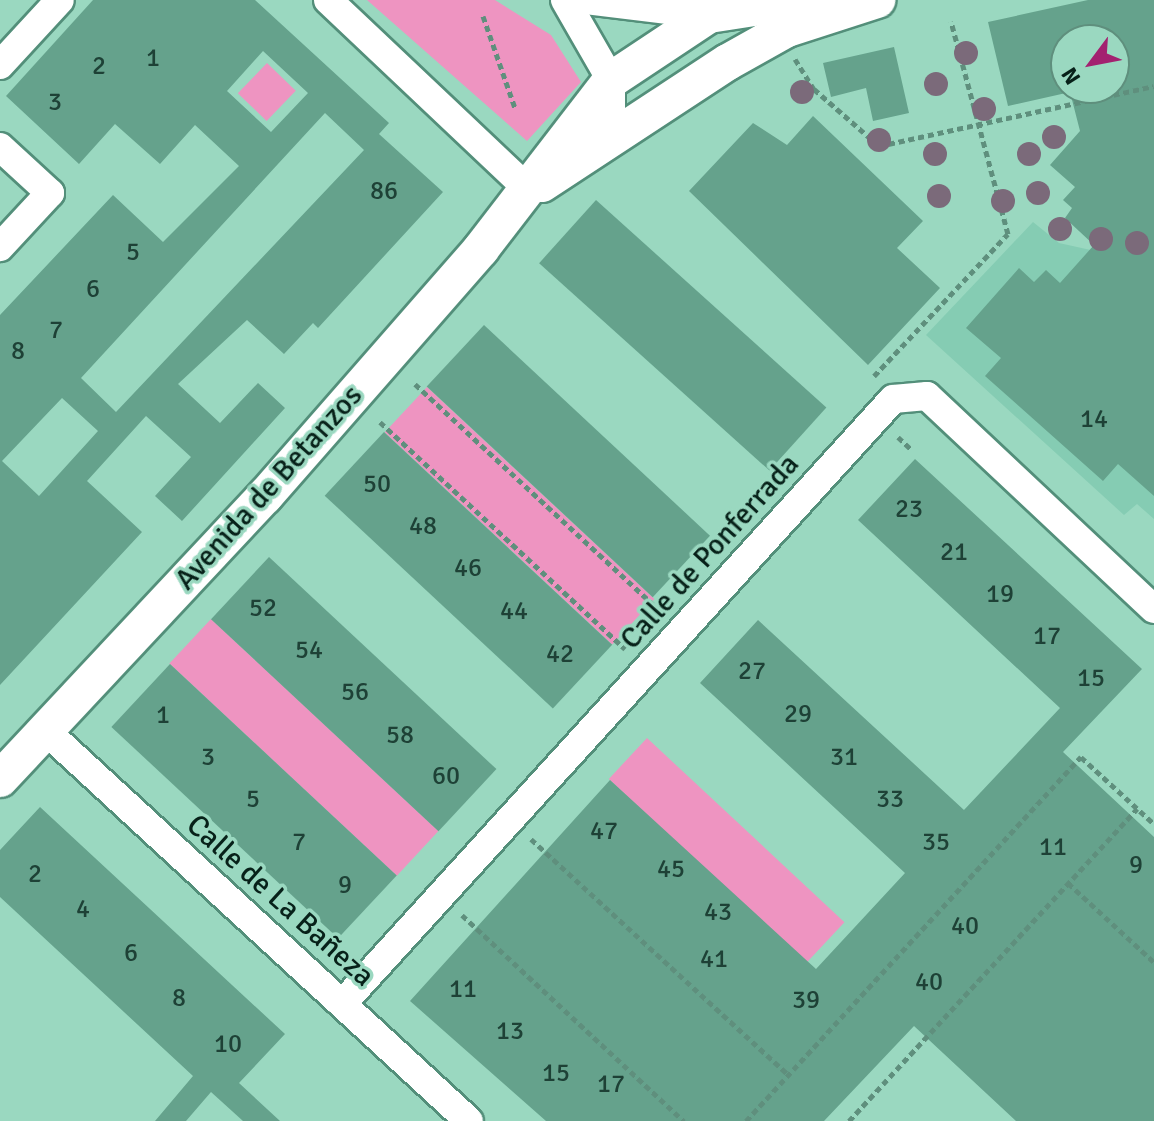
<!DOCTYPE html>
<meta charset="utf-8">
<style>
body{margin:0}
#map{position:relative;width:1154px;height:1121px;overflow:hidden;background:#9ad8c0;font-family:Signika,sans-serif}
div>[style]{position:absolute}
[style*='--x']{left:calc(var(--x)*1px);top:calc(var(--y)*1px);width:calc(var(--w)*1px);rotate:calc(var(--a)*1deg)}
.built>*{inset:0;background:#85ccb3}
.green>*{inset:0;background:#ee94c1;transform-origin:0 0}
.building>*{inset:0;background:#65a28c;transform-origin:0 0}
.path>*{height:5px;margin-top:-2.5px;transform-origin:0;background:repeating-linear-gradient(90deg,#5f8f7d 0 6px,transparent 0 10px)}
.roads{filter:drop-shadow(2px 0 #538f7a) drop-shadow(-2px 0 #538f7a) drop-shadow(0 2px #538f7a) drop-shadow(0 -2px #538f7a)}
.minor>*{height:28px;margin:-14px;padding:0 14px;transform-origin:14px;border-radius:14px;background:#fff}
.tertiary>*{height:36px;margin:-18px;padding:0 18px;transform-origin:18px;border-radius:18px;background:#fff}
.trees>*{width:24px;height:24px;margin:-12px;border-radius:50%;background:#7b6a7a}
span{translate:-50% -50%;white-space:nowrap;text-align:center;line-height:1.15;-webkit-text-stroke:7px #9ad8c0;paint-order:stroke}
.number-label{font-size:26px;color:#1e4136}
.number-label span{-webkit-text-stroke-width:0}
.street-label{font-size:30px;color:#072119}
.north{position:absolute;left:1050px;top:24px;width:80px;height:80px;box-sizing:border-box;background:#9ad8c0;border:2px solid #5f8f7d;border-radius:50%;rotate:238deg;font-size:22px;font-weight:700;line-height:32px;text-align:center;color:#072119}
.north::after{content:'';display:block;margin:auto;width:28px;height:36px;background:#a32170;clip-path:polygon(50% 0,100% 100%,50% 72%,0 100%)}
</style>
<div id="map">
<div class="built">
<i style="clip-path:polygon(1033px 222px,1059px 243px,1154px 264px,1154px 519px,1137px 504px,1124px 515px,926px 335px)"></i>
</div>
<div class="green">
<i style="clip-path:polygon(367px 0,495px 0,551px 35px,581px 82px,527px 141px)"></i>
<i style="left:267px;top:63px;width:40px;height:42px;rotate:44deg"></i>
<i style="left:427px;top:387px;width:311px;height:62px;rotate:43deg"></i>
<i style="left:211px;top:619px;width:311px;height:61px;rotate:43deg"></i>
<i style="left:647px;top:738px;width:270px;height:56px;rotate:43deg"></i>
</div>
<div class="building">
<i style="clip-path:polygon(evenodd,93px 0,255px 0,389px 123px,379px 134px,443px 192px,318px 328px,313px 323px,284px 354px,247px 320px,178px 384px,220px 423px,258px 383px,285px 408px,182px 521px,155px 496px,191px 457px,146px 416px,87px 481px,142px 532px,0 685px,0 315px,113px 195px,163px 242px,239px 166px,195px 125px,160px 164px,115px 124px,79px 164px,6px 96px,93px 0,263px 51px,308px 93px,271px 132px,227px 91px,263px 51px,93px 0,325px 113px,364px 150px,116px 412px,81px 378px,325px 113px,93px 0,62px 398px,98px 431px,39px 496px,2px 461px,62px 398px)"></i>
<i style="clip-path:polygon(1088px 0,1154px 0,1154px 496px,1118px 464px,1103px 481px,985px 376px,1001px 358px,966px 328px,1019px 268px,1034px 282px,1046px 270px,1060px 283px,1094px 245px,1065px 218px,1072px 208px,1063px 200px,1075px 187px,1050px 165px,1080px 131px,1069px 88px,1114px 88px,1114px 40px,1066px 40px,1066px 93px,1008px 106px,988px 22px)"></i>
<i style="clip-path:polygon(894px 47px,909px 113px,873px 121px,866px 88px,831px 97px,823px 63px)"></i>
<i style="clip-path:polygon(813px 116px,923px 221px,897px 248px,940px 288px,868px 365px,689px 191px,753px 123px,787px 145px)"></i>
<i style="left:596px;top:200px;width:310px;height:85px;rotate:42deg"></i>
<i style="left:484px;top:325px;width:309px;height:84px;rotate:43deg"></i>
<i style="left:384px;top:432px;width:312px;height:87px;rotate:43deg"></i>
<i style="clip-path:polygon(915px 459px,1142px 669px,1063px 752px,1154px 837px,1154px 1121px,1016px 1121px,914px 1026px,824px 1121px,546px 1121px,410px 1001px,610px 780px,816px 969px,905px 873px,700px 683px,758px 620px,964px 810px,1060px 708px,858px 520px)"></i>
<i style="left:269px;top:557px;width:311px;height:85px;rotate:43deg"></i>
<i style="left:170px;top:664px;width:310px;height:86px;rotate:43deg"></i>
<i style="clip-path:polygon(40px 807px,285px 1034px,239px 1083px,280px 1121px,243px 1121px,211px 1092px,186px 1121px,155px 1121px,193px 1076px,0 897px,0 850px)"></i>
</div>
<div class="path">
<i style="--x:483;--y:16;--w:97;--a:70.8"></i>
<i style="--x:795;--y:59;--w:36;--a:58"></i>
<i style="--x:814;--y:89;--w:86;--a:41.2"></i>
<i style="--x:879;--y:146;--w:281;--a:-12.3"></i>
<i style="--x:874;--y:376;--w:195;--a:-46.7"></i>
<i style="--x:1008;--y:234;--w:220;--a:-105"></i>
<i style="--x:415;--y:384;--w:334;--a:42.8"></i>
<i style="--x:380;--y:422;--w:334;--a:42.8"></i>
<i style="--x:898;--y:437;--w:19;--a:43"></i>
<i style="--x:531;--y:839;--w:350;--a:42.5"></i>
<i style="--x:1068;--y:883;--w:117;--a:42.6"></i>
<i style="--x:462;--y:915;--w:303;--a:42.9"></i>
<i style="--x:746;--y:1121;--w:495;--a:-47.4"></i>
<i style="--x:1081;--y:757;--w:99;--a:42.5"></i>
<i style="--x:849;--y:1121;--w:425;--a:-47.3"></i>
</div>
<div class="roads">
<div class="minor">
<i style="--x:328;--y:0;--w:278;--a:43.4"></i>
<i style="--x:565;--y:0;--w:92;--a:60.1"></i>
<i style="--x:611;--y:80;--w:60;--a:90"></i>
<i style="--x:586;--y:0;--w:124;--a:7"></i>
<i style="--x:0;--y:65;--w:88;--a:-47.3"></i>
<i style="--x:0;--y:147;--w:68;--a:42.6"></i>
<i style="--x:50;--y:193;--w:74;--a:132.8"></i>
<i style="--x:46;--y:731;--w:575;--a:42.68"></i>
<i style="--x:342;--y:1004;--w:818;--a:-47.67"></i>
<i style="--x:893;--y:399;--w:34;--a:-5"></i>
<i style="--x:927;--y:396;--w:311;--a:43.2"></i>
</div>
<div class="tertiary">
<i style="--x:542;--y:184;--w:222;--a:-33.3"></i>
<i style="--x:728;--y:62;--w:68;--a:-29.2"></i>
<i style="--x:787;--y:29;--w:95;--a:-17.9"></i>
<i style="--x:0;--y:779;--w:388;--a:-46.9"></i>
<i style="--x:265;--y:496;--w:328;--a:-48.8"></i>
<i style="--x:481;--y:249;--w:213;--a:-52.4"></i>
<i style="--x:611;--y:80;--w:118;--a:-33.6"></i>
<i style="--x:709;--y:15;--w:98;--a:-8.8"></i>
</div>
</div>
<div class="trees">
<i style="left:966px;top:53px"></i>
<i style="left:936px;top:84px"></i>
<i style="left:802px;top:92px"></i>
<i style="left:984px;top:109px"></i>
<i style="left:1054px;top:137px"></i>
<i style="left:879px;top:140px"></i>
<i style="left:935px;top:154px"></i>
<i style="left:1029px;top:154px"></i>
<i style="left:1038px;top:193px"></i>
<i style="left:939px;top:196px"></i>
<i style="left:1003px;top:201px"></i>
<i style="left:1060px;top:229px"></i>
<i style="left:1101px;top:239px"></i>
<i style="left:1137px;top:243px"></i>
</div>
<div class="number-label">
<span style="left:153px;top:59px">1</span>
<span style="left:99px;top:67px">2</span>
<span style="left:55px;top:103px">3</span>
<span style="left:384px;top:192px">86</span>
<span style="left:133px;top:253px">5</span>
<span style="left:93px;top:290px">6</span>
<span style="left:56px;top:331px">7</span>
<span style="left:18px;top:352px">8</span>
<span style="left:1094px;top:420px">14</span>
<span style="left:377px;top:485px">50</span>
<span style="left:909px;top:510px">23</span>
<span style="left:423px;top:527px">48</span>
<span style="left:954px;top:553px">21</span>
<span style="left:468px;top:569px">46</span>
<span style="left:1000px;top:595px">19</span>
<span style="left:263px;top:609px">52</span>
<span style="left:514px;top:612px">44</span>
<span style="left:1047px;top:637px">17</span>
<span style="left:309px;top:651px">54</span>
<span style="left:560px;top:655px">42</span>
<span style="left:752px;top:672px">27</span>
<span style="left:1091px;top:679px">15</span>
<span style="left:355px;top:693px">56</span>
<span style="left:798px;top:715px">29</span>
<span style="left:163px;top:716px">1</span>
<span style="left:400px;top:736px">58</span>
<span style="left:208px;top:758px">3</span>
<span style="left:844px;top:758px">31</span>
<span style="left:446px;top:777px">60</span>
<span style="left:253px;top:800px">5</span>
<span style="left:890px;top:800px">33</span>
<span style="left:604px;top:832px">47</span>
<span style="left:299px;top:843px">7</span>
<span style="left:936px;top:843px">35</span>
<span style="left:1053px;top:848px">11</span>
<span style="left:1136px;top:866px">9</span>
<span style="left:671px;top:870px">45</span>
<span style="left:35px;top:875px">2</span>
<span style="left:345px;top:886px">9</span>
<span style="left:83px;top:910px">4</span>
<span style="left:718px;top:913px">43</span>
<span style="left:965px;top:927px">40</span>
<span style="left:131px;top:954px">6</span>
<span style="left:714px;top:960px">41</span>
<span style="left:929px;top:983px">40</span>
<span style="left:463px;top:990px">11</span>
<span style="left:179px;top:999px">8</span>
<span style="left:806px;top:1001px">39</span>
<span style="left:510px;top:1032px">13</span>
<span style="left:228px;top:1045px">10</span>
<span style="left:556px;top:1074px">15</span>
<span style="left:611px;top:1085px">17</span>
</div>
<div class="street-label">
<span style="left:269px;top:488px;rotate:-48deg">Avenida de Betanzos</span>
<span style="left:710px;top:552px;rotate:-48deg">Calle de Ponferrada</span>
<span style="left:280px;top:901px;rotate:42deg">Calle de La Bañeza</span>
</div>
<div class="north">N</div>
</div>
